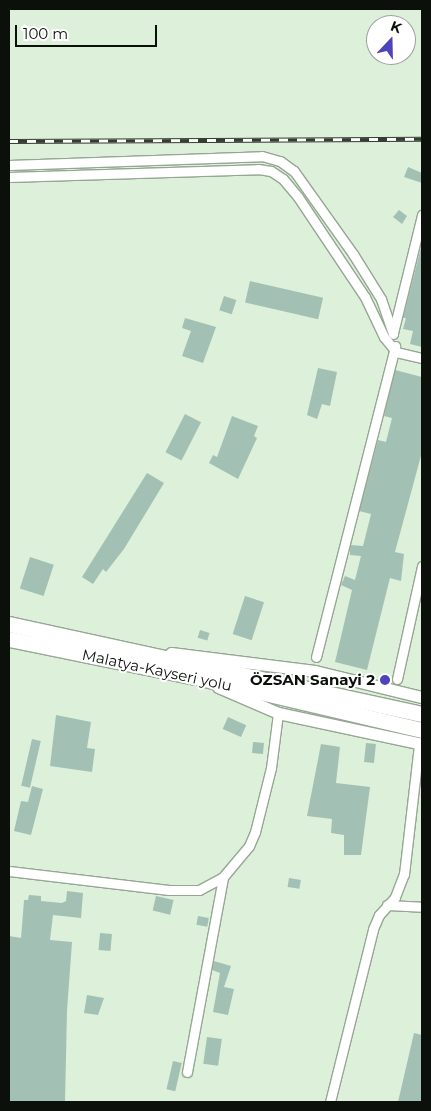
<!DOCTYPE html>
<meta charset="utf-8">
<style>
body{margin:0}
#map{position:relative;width:431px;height:1111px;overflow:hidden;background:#ddf0da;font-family:Montserrat,sans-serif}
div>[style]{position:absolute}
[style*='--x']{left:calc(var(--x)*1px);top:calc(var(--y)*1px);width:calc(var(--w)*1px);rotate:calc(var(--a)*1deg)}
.building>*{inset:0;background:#a3c0b4;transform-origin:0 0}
.roads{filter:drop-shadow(1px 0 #95a793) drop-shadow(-1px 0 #95a793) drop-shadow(0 1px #95a793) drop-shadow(0 -1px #95a793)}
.street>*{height:9px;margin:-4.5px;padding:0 4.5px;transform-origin:4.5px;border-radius:4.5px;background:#fff}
.secondary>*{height:11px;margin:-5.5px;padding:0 5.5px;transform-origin:5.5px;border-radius:5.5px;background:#fff}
.highway>*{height:15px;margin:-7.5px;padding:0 7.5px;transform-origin:7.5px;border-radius:7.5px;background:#fff}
.rail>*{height:5px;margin-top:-2.5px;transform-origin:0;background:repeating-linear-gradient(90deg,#fff 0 9px,#353d33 0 18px);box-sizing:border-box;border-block:1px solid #353d33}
.dots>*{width:14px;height:14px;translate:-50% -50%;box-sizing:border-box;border:2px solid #fff;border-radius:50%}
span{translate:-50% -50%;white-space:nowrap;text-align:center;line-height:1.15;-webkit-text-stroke:4px #fff;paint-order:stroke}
.street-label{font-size:15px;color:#0b110a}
.poi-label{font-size:15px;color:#0b110a;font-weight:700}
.right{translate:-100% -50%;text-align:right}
.frame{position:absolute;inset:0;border:10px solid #0b110a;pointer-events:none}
.north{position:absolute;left:366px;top:15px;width:50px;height:50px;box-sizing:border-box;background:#fff;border:1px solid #9da09d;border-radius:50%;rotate:21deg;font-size:14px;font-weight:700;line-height:20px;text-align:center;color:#0b110a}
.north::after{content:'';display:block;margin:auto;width:18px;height:22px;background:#4e43ba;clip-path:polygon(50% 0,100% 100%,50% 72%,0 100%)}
.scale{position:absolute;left:15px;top:25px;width:142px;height:22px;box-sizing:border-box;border:2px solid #0b110a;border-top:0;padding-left:6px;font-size:15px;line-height:18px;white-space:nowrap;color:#0b110a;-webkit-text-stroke:4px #fff;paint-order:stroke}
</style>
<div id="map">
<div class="building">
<i style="clip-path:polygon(408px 167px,422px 173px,422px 183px,404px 177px)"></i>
<i style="clip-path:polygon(399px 210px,407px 216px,402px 224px,393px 217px)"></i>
<i style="clip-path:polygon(422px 244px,422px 347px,410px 344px,413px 331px,403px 329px,406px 318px,403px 318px)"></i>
<i style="left:250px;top:281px;width:75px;height:22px;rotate:13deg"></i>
<i style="left:224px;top:296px;width:13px;height:15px;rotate:18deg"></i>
<i style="clip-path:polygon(185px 318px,216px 327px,203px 363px,182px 356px,191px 331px,182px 328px)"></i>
<i style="clip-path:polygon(318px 368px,337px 372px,330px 406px,322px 404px,317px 419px,307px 415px)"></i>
<i style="clip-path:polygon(395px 370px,422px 377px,422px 452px,395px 552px,404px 554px,401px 581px,390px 578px,367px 670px,335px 662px,352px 590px,341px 585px,345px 576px,355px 580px,361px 556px,350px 555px,350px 549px,351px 545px,363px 546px,371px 514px,359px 511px,378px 440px,386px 442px,392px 418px,384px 416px)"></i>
<i style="left:185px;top:414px;width:18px;height:43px;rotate:27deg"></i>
<i style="clip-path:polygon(232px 416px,258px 426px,254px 436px,257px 438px,238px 479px,209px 463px,213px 455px,217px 457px)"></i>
<i style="clip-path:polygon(147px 473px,164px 483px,124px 549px,106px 572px,103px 569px,93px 584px,82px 577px)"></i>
<i style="left:30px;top:557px;width:25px;height:33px;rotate:18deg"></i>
<i style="left:245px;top:596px;width:20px;height:40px;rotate:18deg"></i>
<i style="left:200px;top:630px;width:10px;height:8px;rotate:17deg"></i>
<i style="clip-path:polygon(56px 715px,91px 722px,87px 748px,95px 749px,92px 772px,50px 766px)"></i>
<i style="left:228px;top:717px;width:20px;height:13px;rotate:24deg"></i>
<i style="left:32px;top:739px;width:9px;height:48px;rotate:13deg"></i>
<i style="left:253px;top:742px;width:11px;height:11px;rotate:5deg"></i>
<i style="left:366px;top:743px;width:10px;height:19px;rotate:6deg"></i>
<i style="clip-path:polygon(321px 744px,340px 747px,336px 783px,370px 787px,361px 855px,344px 855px,344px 835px,331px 833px,332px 819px,307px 816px)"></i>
<i style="clip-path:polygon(32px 786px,43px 789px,31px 835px,14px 831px,21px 801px,28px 802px)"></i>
<i style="left:289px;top:878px;width:12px;height:9px;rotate:9deg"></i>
<i style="clip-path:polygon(67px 891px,83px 893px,81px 918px,53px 915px,50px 940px,72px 942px,67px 1011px,65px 1102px,9px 1102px,9px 936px,21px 938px,24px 900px,28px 900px,29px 895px,41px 896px,41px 901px,62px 903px,66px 901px)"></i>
<i style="left:156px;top:896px;width:18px;height:15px;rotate:13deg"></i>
<i style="left:198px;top:916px;width:11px;height:9px;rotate:10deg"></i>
<i style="left:100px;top:933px;width:12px;height:17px;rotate:5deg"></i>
<i style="clip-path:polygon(214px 961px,231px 966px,224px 987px,234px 989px,228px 1015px,213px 1012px,220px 973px,212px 970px)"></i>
<i style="clip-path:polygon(87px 995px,104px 998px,98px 1015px,84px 1013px)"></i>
<i style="clip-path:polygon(414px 1033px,422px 1035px,422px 1102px,398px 1102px)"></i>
<i style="left:207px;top:1037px;width:15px;height:27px;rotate:8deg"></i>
<i style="left:173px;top:1061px;width:9px;height:29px;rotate:13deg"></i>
</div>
<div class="roads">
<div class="street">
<i style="--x:9;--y:165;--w:253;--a:-2"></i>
<i style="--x:262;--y:156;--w:19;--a:16"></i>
<i style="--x:280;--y:161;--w:17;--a:36"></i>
<i style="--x:294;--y:171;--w:102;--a:54.6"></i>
<i style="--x:353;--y:254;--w:53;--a:58.1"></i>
<i style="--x:381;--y:299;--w:37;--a:71"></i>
<i style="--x:9;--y:177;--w:249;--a:-1.8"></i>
<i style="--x:258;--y:169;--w:13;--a:9"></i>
<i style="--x:271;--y:171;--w:14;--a:34"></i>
<i style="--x:283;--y:179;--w:23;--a:50"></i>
<i style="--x:298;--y:197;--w:120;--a:56.2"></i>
<i style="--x:365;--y:297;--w:44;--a:64.6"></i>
<i style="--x:384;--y:337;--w:19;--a:51"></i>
<i style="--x:396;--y:352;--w:27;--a:13"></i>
<i style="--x:393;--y:333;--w:122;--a:-76.2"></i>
<i style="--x:316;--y:657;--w:321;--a:-75.7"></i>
<i style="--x:397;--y:679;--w:116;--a:-77.5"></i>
<i style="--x:9;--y:871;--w:161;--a:6.8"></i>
<i style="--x:169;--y:890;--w:30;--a:0"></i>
<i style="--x:199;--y:890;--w:27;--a:-28"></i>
<i style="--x:223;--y:877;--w:40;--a:-50"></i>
<i style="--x:249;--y:846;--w:15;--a:-67"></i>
<i style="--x:255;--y:832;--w:66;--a:-76"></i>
<i style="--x:271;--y:768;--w:55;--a:-82.7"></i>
<i style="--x:387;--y:905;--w:35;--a:3"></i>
<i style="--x:187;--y:1072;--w:198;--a:-79.5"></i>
<i style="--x:330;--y:1102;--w:178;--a:-76"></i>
<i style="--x:373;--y:929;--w:15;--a:-67"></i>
<i style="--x:379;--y:915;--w:24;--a:-48"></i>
<i style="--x:395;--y:897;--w:25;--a:-69"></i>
<i style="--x:404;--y:874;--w:131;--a:-83.4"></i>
</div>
<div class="secondary">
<i style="--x:171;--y:653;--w:145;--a:7.1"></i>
<i style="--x:315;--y:671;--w:110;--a:13.7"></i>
<i style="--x:218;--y:687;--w:65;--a:23.4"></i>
<i style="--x:278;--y:713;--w:147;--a:12.1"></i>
</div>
<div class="highway">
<i style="--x:9;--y:624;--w:423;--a:12.3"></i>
<i style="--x:9;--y:639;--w:191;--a:11.5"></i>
<i style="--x:196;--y:677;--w:232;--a:13.2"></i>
</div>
</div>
<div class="rail">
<i style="--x:9;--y:141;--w:413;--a:-0.3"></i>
</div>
<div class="dots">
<i style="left:385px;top:680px;background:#4e43ba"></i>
</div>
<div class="street-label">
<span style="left:157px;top:670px;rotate:12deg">Malatya-Kayseri yolu</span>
</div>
<div class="poi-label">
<span class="right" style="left:375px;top:680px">ÖZSAN Sanayi 2</span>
</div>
<div class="frame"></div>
<div class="north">K</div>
<div class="scale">100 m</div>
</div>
